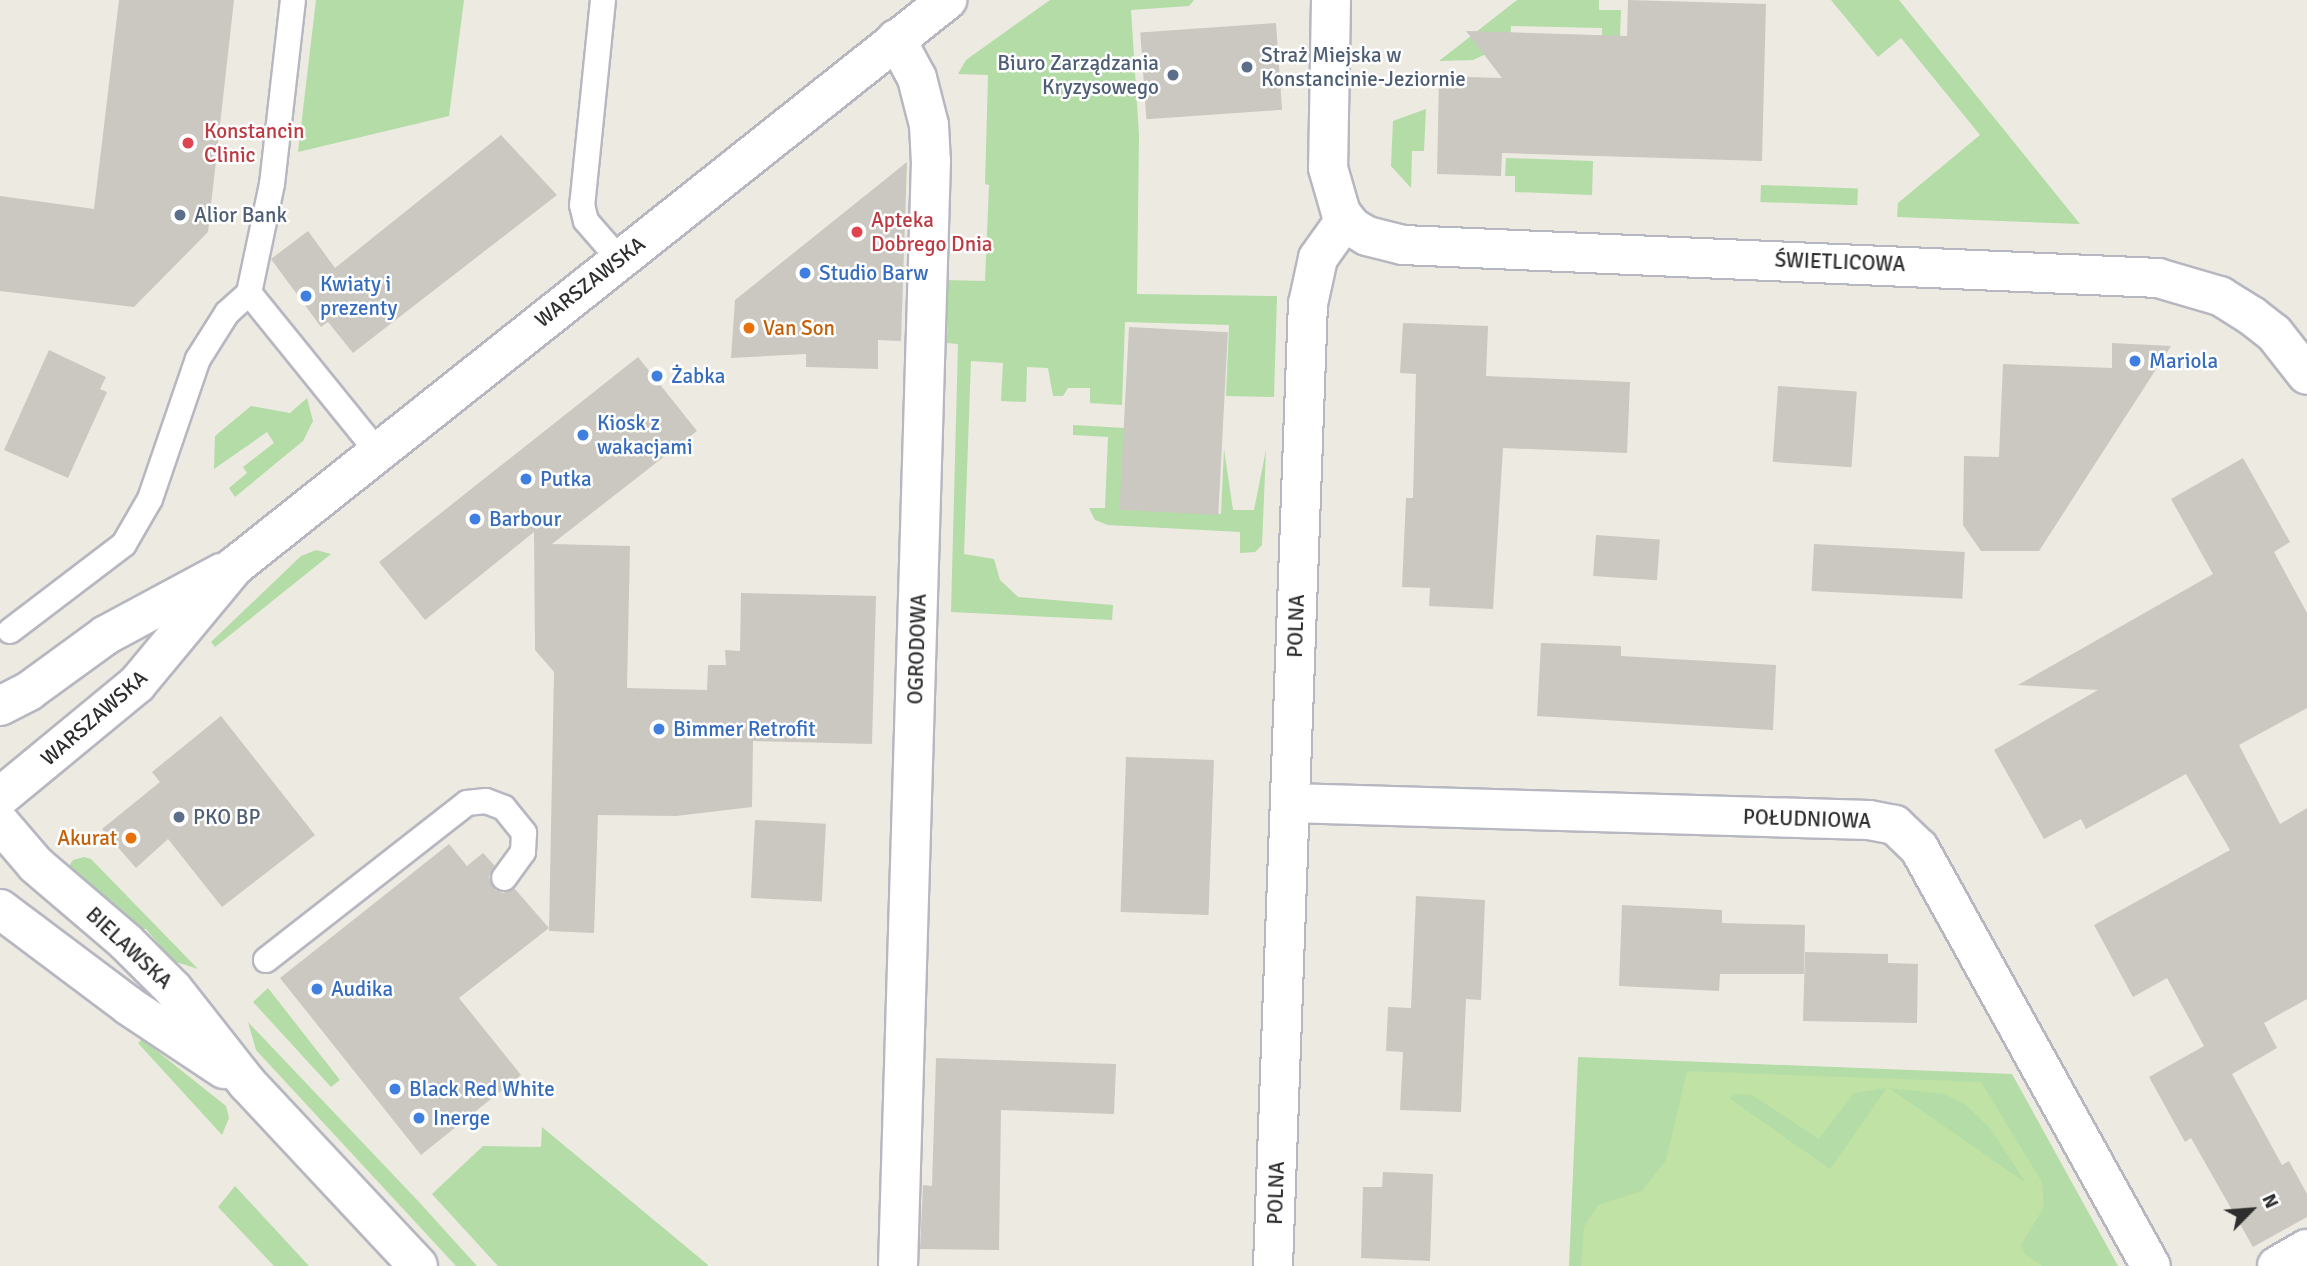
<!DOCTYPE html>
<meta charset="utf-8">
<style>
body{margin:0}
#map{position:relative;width:2307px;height:1266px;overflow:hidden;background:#edeae2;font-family:Signika,sans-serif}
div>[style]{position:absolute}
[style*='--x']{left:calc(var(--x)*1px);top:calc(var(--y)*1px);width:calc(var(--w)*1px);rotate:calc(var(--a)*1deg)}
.green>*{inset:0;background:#b3dca6;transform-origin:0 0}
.pitch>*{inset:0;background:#c0e2a4}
.building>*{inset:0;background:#cac8c0;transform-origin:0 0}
.roads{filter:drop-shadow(2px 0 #b6b7c0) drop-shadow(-2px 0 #b6b7c0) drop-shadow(0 2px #b6b7c0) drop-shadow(0 -2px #b6b7c0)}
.lane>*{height:24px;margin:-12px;padding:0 12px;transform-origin:12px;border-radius:12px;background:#fff}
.street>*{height:38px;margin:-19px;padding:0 19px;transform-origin:19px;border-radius:19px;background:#fff}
.secondary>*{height:38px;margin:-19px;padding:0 19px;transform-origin:19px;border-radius:19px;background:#fff}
.dots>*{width:19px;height:19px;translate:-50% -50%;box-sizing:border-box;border:4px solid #fff;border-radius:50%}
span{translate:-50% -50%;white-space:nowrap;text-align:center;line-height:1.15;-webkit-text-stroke:5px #fff;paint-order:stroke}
.service-label{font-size:21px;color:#4e5e75}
.left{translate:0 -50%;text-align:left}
.right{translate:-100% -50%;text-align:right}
.health-label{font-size:21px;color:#be3a42}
.street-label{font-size:21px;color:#2e2e2e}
.shop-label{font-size:21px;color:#366cbe}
.food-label{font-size:21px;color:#c56008}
.north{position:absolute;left:2216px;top:1175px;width:70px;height:70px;-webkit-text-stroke:5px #fff;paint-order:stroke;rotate:65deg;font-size:19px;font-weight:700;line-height:28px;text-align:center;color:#2e2e2e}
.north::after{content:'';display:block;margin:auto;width:24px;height:32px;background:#2e2e2e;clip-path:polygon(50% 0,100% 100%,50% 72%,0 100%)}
</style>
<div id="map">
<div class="green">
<i style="clip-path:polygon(316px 0,464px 0,449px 116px,298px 152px)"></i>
<i style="clip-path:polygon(1050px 0,1194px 0,1189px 6px,1131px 10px,1139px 135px,1137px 294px,1277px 296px,1274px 397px,1226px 396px,1229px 325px,1125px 322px,1122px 405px,1090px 403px,1090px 388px,1068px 388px,1063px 396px,1053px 396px,1048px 368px,1027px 367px,1026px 402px,1001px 401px,1003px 363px,971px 361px,964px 554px,994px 559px,1000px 580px,1018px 597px,1113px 605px,1112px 620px,951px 612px,958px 344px,947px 343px,948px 291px,942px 290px,946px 280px,985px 281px,989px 185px,985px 184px,988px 75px,958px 74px,966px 60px)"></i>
<i style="clip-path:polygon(1517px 0,1599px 0,1599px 10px,1621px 10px,1620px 38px,1602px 38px,1602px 28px,1511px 26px,1510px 43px,1473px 60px,1439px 61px)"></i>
<i style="clip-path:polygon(1831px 0,1899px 0,2080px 224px,1897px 217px,1898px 203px,1980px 135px,1901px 38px,1878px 57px)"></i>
<i style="clip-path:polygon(1426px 109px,1424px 151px,1412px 151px,1411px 188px,1391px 166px,1393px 121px)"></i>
<i style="clip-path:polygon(1506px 158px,1593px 161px,1592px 195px,1515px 192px,1515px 176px,1505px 176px)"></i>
<i style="left:1761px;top:185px;width:97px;height:17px;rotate:2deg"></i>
<i style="clip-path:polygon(307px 398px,313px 421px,303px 441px,235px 497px,229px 488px,247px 473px,243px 467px,274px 443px,267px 432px,214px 469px,215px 436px,251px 406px,290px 413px)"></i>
<i style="clip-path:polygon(1073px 425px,1125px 428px,1122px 509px,1221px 514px,1224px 449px,1233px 510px,1254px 510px,1266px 450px,1262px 545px,1255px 552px,1240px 553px,1240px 532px,1108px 525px,1095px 520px,1089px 508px,1105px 508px,1108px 437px,1073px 435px)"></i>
<i style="clip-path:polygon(316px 550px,331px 554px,215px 647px,211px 642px,301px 556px)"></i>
<i style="clip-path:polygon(84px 857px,91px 859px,198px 969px,173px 961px,146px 929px,138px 929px,65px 872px,73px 860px)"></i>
<i style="clip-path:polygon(268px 988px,340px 1080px,331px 1087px,253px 1002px)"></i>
<i style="clip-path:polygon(248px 1022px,419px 1202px,477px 1266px,456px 1266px,256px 1050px)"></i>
<i style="clip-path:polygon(142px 1039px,226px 1106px,229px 1118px,222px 1135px,138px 1043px)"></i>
<i style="clip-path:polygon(1578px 1057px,2012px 1074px,2118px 1266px,1569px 1266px)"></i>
<i style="clip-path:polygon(542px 1127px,708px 1265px,708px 1266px,498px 1266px,432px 1194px,483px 1146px,541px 1147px)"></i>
<i style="clip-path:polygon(235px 1186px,309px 1266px,274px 1266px,218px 1207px)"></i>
</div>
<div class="pitch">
<i style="clip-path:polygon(evenodd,1687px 1071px,1981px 1082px,2042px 1182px,2044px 1207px,2021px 1245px,2025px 1254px,2042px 1266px,1581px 1266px,1584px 1227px,1598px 1205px,1642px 1191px,1666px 1160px,1687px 1071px,1887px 1088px,1830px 1169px,1729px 1098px,1736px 1094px,1752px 1095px,1819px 1139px,1854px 1093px,1887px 1088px,1687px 1071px,1889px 1088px,1944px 1094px,1965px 1104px,1990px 1128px,2026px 1183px,1889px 1088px)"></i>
</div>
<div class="building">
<i style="clip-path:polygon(119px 0,234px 0,208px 232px,134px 307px,0 291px,0 196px,94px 209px)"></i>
<i style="clip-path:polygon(1628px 0,1766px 4px,1762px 161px,1502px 153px,1501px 176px,1437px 174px,1439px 76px,1502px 78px,1466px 31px,1627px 36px)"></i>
<i style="left:1276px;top:23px;width:87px;height:136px;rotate:86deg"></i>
<i style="clip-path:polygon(501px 135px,557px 195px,353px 353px,328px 322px,321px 327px,271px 259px,308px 231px,335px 268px)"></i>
<i style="clip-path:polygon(907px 162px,901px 341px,878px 340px,878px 369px,806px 367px,806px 354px,731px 358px,735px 300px)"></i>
<i style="clip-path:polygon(1403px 323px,1488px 326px,1486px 376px,1630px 382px,1627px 453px,1503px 448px,1493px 609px,1429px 606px,1430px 588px,1402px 587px,1406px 498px,1413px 498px,1416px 374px,1400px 373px)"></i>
<i style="left:1129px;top:327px;width:99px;height:183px;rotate:3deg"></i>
<i style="clip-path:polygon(2112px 343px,2171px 346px,2039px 551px,1981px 551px,1963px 525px,1964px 456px,1999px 457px,2003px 364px,2112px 368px)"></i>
<i style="clip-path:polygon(49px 350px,106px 377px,100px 389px,107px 392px,68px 478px,4px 450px)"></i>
<i style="clip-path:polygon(638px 357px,697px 431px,552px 544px,630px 546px,627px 688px,707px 690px,708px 665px,726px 665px,725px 650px,740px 651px,741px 593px,876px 596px,872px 744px,753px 741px,752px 807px,676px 816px,598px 815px,594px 933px,549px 931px,554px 672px,535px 650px,534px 532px,425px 620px,379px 562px)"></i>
<i style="left:1778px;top:386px;width:79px;height:76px;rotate:4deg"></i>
<i style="clip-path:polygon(2243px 458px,2290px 542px,2274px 552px,2307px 613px,2307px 708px,2239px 745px,2280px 824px,2307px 808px,2307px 999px,2264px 1023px,2277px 1048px,2232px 1074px,2282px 1165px,2289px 1161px,2307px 1194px,2307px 1217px,2253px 1247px,2191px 1138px,2185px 1142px,2149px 1077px,2204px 1046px,2167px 978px,2133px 997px,2094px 925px,2230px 850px,2186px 774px,2086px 829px,2081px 819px,2044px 839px,1994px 750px,2098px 690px,2018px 685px,2213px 574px,2171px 499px)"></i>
<i style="left:1596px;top:535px;width:64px;height:41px;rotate:4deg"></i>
<i style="left:1814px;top:544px;width:151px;height:47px;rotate:3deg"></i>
<i style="clip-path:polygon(1541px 643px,1621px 646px,1621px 656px,1776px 665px,1773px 730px,1537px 716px)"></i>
<i style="clip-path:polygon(221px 716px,315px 835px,222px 907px,168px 839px,136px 868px,102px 829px,160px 782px,152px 772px)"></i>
<i style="left:1126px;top:757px;width:88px;height:155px;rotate:2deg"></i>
<i style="left:755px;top:820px;width:71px;height:78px;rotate:3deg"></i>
<i style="clip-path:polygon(449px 844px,467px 866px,483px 853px,495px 866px,489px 877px,495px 890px,503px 893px,514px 888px,549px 928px,459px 998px,521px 1075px,421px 1155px,280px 978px)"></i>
<i style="clip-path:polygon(1416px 896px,1485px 900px,1481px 1000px,1466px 999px,1461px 1112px,1400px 1110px,1403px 1052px,1386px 1051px,1388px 1007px,1411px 1008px)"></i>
<i style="clip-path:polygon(1622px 905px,1722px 910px,1722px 923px,1805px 925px,1804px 974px,1720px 974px,1719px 991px,1619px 986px)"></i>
<i style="clip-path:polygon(1805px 952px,1888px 954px,1888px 963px,1918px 964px,1917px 1023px,1803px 1021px)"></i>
<i style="clip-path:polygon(936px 1058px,1116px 1064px,1114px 1114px,1001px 1110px,999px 1250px,920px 1249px,923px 1185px,932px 1186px)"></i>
<i style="clip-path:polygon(1383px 1172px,1433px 1174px,1430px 1261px,1361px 1258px,1363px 1187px,1382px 1187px)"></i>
</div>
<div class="roads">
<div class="lane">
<i style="--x:603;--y:0;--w:206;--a:95.8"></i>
<i style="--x:582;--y:205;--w:16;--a:76"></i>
<i style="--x:586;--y:221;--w:50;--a:49"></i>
<i style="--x:249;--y:293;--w:203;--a:51"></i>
<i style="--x:10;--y:631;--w:143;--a:-37.3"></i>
<i style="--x:124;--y:544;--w:52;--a:-60"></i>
<i style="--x:150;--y:499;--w:148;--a:-71.1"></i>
<i style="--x:198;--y:359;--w:54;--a:-57.8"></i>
<i style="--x:227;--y:313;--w:30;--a:-42"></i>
<i style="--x:249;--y:293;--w:111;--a:-78.1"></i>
<i style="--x:272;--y:184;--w:185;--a:-83.5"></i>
<i style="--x:266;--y:960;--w:255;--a:-38"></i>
<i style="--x:467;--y:803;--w:19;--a:-6"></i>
<i style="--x:486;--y:801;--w:19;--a:21"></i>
<i style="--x:504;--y:808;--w:32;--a:51"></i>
<i style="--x:524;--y:833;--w:19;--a:93"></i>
<i style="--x:523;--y:852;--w:32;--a:126"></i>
</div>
<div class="street">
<i style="--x:1331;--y:0;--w:168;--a:91"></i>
<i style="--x:1328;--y:168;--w:47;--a:73.9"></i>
<i style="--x:1341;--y:213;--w:18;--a:52"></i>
<i style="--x:1352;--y:227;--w:17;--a:31"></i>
<i style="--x:1367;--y:236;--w:37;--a:14"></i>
<i style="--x:1403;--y:245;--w:756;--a:2.5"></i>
<i style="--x:2158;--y:278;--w:65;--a:16.2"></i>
<i style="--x:2220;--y:296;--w:38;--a:32"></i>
<i style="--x:2252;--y:316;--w:28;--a:38"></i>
<i style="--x:2274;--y:333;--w:53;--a:51.8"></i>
<i style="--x:896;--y:39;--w:44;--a:61.7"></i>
<i style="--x:917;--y:78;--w:49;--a:75.7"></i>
<i style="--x:929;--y:125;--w:36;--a:87"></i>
<i style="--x:931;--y:161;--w:1105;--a:91.71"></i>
<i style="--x:1290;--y:803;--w:579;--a:1.68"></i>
<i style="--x:1869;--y:820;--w:26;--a:11"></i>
<i style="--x:1895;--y:825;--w:33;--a:44"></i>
<i style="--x:1919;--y:848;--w:478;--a:61"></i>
<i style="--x:1273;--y:1266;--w:963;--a:-87.92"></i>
<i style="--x:1308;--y:304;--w:47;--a:-77.7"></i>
<i style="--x:1318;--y:258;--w:47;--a:-54.6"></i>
<i style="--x:2277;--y:1266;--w:34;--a:-30"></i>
</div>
<div class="secondary">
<i style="--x:0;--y:706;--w:33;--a:-27"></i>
<i style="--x:29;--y:691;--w:95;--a:-36"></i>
<i style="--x:106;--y:635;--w:131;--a:-28.3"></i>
<i style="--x:0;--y:797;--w:178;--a:-39.5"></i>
<i style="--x:137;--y:684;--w:153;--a:-50.3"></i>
<i style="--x:235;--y:566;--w:910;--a:-38.48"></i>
<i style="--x:0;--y:823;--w:55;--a:49.4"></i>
<i style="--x:36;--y:865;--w:118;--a:40.5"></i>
<i style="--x:126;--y:942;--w:66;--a:45"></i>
<i style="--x:173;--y:989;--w:120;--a:51.8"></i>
<i style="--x:247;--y:1083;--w:250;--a:46.9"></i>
<i style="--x:0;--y:909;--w:161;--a:36.9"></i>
<i style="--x:129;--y:1006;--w:114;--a:33.6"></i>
</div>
</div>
<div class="dots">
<i style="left:1247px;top:67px;background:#5c6f8a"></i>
<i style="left:1173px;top:75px;background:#5c6f8a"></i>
<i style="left:188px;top:143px;background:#e0444e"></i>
<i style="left:180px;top:215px;background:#5c6f8a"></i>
<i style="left:857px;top:232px;background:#e0444e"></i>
<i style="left:805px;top:273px;background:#3f7fe0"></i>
<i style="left:306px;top:296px;background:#3f7fe0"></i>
<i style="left:749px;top:328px;background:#e8710a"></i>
<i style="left:2135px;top:361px;background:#3f7fe0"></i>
<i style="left:657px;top:376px;background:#3f7fe0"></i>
<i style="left:583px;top:435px;background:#3f7fe0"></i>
<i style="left:526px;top:479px;background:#3f7fe0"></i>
<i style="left:475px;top:519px;background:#3f7fe0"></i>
<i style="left:659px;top:729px;background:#3f7fe0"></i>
<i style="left:179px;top:817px;background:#5c6f8a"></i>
<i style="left:131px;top:838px;background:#e8710a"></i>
<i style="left:317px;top:989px;background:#3f7fe0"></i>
<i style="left:395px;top:1089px;background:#3f7fe0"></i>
<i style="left:419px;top:1118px;background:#3f7fe0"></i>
</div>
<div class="service-label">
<span class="left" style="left:1261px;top:67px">Straż Miejska w<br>Konstancinie-Jeziornie</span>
<span class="right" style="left:1159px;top:75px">Biuro Zarządzania<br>Kryzysowego</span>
<span class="left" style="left:194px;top:215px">Alior Bank</span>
<span class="left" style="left:193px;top:817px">PKO BP</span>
</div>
<div class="health-label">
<span class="left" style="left:204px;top:143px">Konstancin<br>Clinic</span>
<span class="left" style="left:871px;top:232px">Apteka<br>Dobrego Dnia</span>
</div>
<div class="street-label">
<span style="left:1840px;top:262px;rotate:2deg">ŚWIETLICOWA</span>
<span style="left:590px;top:282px;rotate:-38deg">WARSZAWSKA</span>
<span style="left:1296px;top:626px;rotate:-88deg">POLNA</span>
<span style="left:917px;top:649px;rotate:-88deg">OGRODOWA</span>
<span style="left:94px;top:718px;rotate:-41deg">WARSZAWSKA</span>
<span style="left:1807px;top:819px;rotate:2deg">POŁUDNIOWA</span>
<span style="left:129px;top:948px;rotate:43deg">BIELAWSKA</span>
<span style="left:1276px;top:1193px;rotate:-88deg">POLNA</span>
</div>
<div class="shop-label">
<span class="left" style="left:819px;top:273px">Studio Barw</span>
<span class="left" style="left:320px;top:296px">Kwiaty i<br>prezenty</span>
<span class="left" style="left:2149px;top:361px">Mariola</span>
<span class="left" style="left:671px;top:376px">Żabka</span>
<span class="left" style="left:597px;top:435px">Kiosk z<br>wakacjami</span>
<span class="left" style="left:540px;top:479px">Putka</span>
<span class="left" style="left:489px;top:519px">Barbour</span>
<span class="left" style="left:673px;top:729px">Bimmer Retrofit</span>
<span class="left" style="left:331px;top:989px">Audika</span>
<span class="left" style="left:409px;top:1089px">Black Red White</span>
<span class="left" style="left:433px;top:1118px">Inerge</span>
</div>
<div class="food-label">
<span class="left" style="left:763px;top:328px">Van Son</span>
<span class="right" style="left:117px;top:838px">Akurat</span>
</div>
<div class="north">N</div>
</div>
